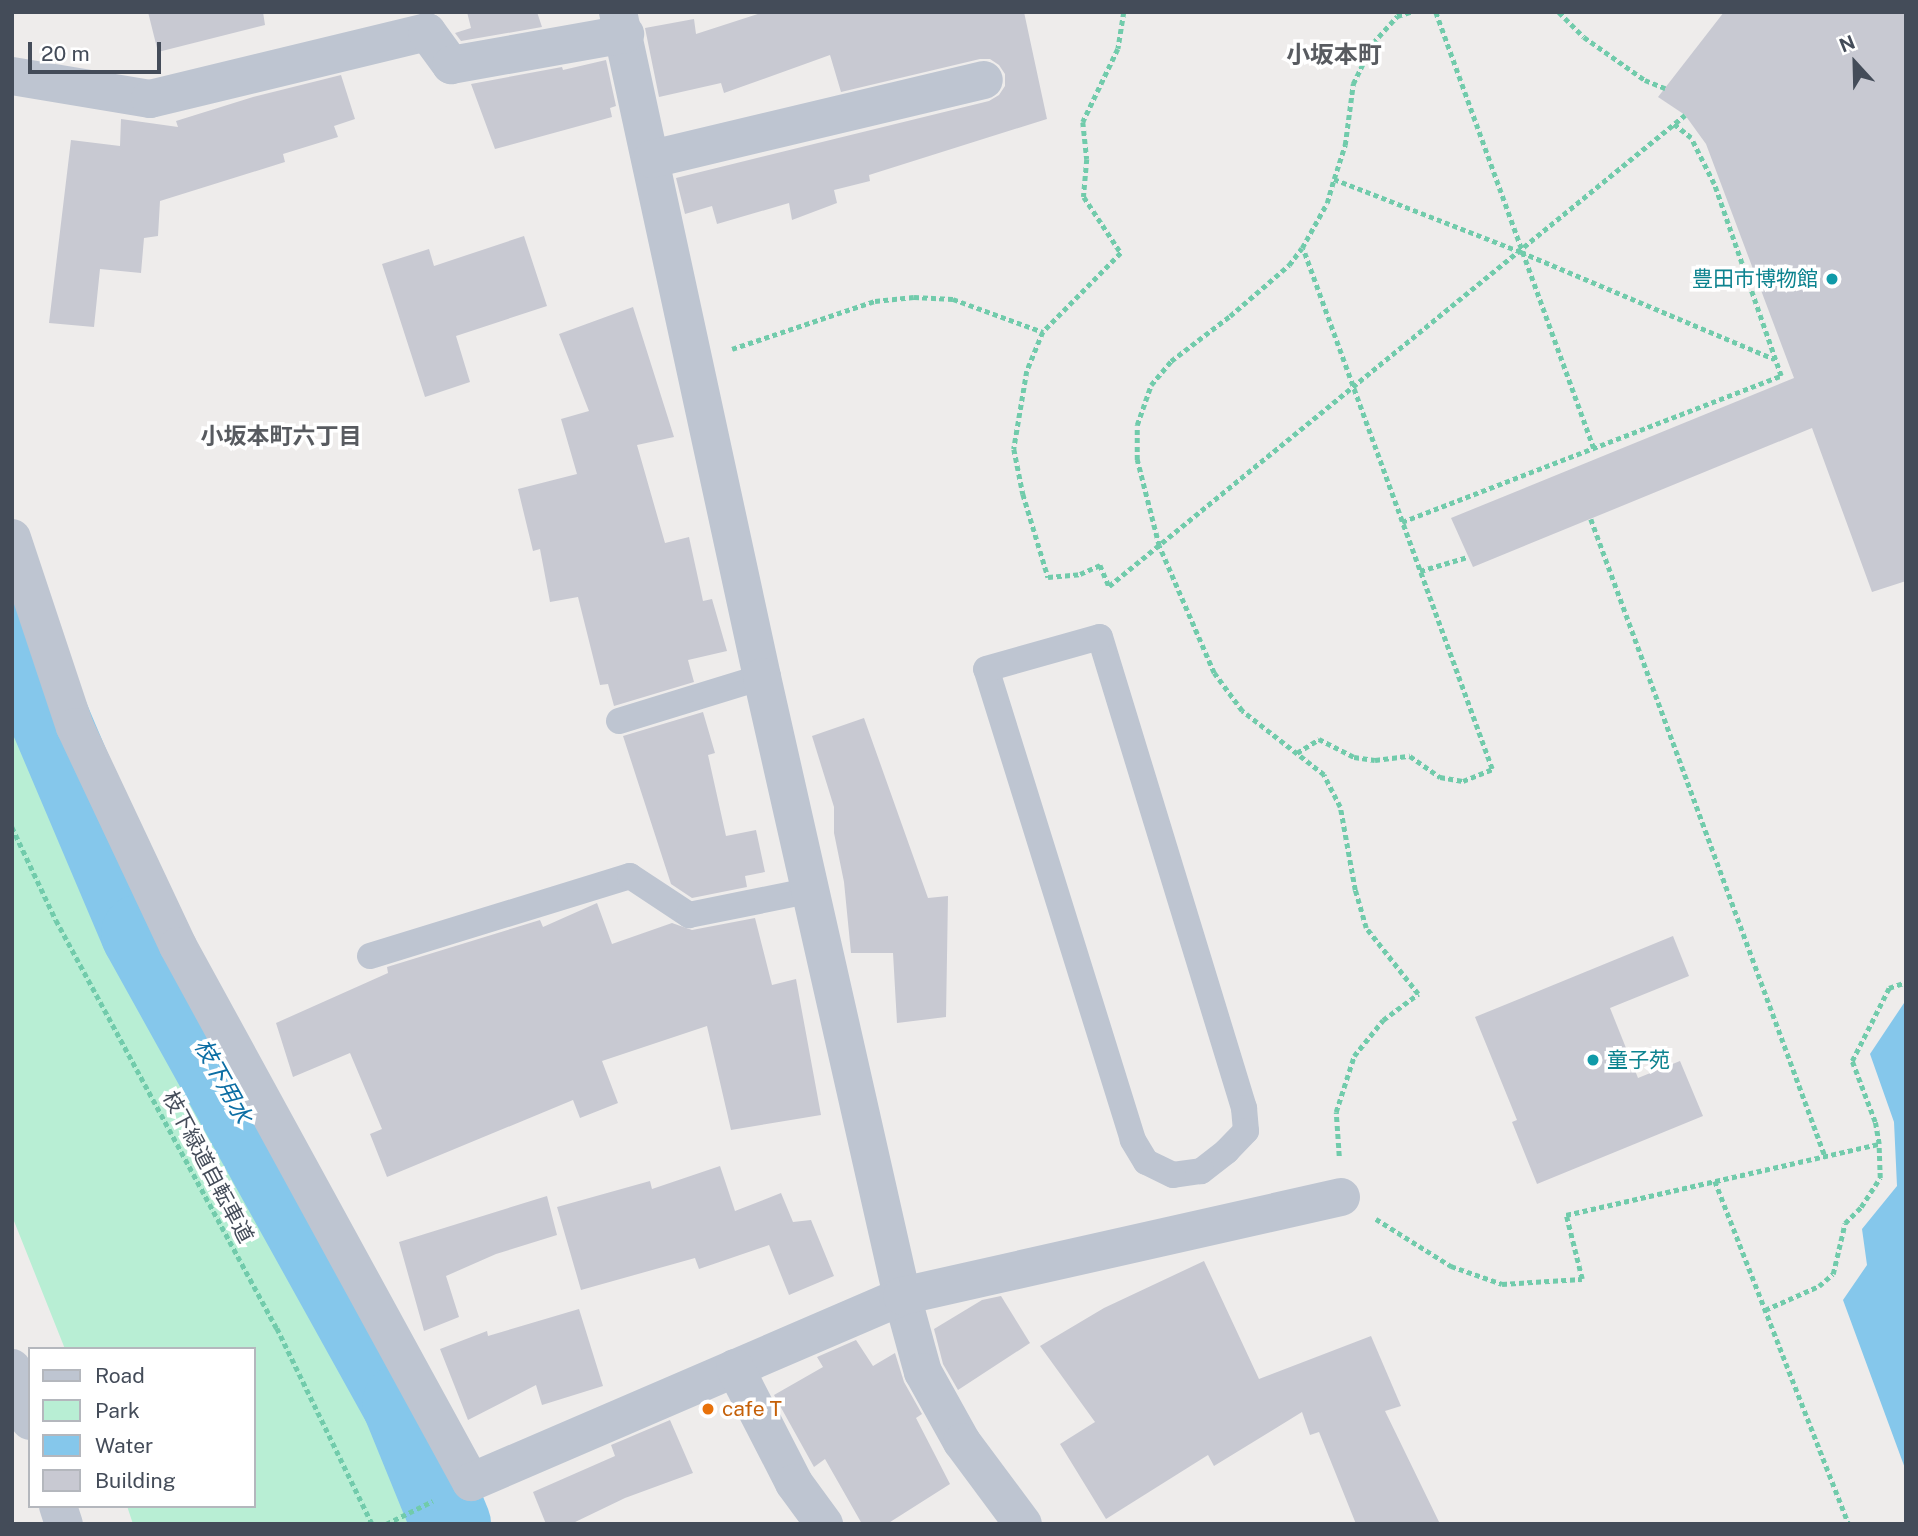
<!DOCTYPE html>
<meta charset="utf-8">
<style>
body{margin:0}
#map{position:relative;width:1918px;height:1536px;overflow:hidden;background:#eeeceb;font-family:"Public Sans","Noto Sans JP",sans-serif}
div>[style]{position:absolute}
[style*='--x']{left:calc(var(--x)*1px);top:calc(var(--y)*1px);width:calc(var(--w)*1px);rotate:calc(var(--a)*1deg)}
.green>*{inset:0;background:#b8eed4}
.water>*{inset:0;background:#85c7eb}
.river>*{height:80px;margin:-40px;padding:0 40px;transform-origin:40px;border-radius:40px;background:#85c7eb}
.building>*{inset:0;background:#c8c9d2}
.path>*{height:4.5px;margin-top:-2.25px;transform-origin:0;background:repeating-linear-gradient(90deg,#71cbab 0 5px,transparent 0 8.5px)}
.service>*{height:26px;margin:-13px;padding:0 13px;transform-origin:13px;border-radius:13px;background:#bec5d1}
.minor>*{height:38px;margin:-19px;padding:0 19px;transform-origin:19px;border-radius:19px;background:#bec5d1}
.tertiary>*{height:38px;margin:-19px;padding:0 19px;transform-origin:19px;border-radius:19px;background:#bec5d1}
.dots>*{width:19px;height:19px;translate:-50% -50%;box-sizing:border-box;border:4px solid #fff;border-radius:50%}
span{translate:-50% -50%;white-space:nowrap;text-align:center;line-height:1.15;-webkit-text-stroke:7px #fff;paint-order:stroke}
.culture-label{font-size:21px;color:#0d838f}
.right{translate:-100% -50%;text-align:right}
.left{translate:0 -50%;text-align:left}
.street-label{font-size:21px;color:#444c59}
.food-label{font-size:21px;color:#c56008}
.neighbourhood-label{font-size:23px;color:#585b60;font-weight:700}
.water-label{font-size:23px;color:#0c6ea4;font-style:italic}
.quarter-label{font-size:24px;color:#585b60;font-weight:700}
.frame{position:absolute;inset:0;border:14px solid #444c59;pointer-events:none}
.legend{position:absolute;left:28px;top:1347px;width:228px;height:161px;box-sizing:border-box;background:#fff;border:2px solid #b4b7bd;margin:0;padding:9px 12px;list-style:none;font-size:21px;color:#444c59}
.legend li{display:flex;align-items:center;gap:14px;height:35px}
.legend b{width:35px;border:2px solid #b4b7bd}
.north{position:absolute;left:1820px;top:28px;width:70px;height:70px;-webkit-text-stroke:5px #fff;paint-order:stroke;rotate:338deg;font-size:19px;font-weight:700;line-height:28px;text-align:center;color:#444c59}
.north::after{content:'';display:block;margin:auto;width:24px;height:32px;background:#444c59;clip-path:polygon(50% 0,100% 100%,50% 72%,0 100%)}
.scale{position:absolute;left:28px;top:42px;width:133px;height:32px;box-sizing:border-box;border:4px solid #444c59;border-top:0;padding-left:9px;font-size:21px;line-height:24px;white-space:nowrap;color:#444c59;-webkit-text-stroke:5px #fff;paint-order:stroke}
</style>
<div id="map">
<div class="green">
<i style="clip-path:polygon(12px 704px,48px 809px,215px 1131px,355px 1389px,418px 1524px,133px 1524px,127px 1506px,254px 1506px,254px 1349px,65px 1349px,12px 1216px)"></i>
</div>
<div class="water">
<i style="clip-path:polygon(1906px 1000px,1906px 1471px,1843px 1300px,1867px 1265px,1862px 1229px,1897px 1186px,1894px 1122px,1870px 1054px)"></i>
</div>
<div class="river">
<i style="--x:12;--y:630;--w:330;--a:67"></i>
<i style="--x:141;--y:934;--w:538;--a:60.96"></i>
<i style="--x:402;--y:1404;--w:130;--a:67.8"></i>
</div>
<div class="building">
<i style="clip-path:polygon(148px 12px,263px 12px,265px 25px,158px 52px)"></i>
<i style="clip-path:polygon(467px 12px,537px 12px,542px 27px,461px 41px,455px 33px,471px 28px)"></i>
<i style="clip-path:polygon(764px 12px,1024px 12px,1047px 119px,869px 175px,870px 181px,834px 190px,837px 203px,792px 220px,789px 203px,717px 224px,712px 206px,685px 214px,676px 178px,989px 101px,999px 95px,1005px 86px,1005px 74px,999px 65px,990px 59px,980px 59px,841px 92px,830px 55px,724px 93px,721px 83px,659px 97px,645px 28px,694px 19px,696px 34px)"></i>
<i style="clip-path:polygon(1724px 12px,1906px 12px,1906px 581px,1872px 592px,1812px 428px,1473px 567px,1451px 518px,1794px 378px,1706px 144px,1685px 115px,1658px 97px)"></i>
<i style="clip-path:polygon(606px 60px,616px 106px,610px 108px,612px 117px,495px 149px,471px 84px,562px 67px,563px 70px)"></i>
<i style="clip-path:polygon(341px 75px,355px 119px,334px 126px,338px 137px,283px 154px,285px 162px,160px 201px,158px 236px,144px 238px,141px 273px,100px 269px,94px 327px,49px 323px,71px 140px,120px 146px,121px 119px,178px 127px,176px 121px,253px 97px)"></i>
<i style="clip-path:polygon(524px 236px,547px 306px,456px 336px,470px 382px,425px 397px,382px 264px,429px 249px,434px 266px)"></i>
<i style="clip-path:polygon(633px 307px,674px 437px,637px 445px,665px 543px,689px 537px,703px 601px,712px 599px,727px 651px,688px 660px,694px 682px,614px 706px,608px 684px,600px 685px,578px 597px,550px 602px,540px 549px,533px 551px,518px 489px,577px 474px,561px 419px,589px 411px,559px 334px)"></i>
<i style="clip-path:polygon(703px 712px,715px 753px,708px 755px,726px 836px,756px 830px,765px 872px,745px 876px,747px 887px,692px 898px,671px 884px,623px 736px)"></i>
<i style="clip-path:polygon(864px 718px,928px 898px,948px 896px,946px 1017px,897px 1023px,893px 953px,851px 953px,844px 882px,834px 833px,834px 807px,812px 736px)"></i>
<i style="clip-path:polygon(597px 903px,612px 944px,672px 923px,692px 930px,755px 918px,772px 985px,796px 979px,821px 1115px,731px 1130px,707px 1026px,602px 1061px,618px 1103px,580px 1118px,573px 1100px,387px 1177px,370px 1134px,382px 1129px,350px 1053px,293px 1077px,276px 1023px,388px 973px,387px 967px,540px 920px,543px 927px)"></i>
<i style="clip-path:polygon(1673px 936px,1689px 976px,1610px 1008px,1638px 1078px,1680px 1061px,1703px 1116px,1537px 1184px,1512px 1122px,1517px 1120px,1475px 1017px)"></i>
<i style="clip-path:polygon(720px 1166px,735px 1211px,781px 1193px,793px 1222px,811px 1220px,834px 1276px,789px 1295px,769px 1245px,699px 1269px,695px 1258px,581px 1290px,557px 1207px,650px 1181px,652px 1189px)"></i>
<i style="clip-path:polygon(547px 1196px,557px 1235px,496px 1254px,446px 1276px,459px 1317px,424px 1331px,399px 1242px)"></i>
<i style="clip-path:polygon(1204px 1261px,1259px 1379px,1371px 1336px,1401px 1406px,1385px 1411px,1440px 1524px,1356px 1524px,1319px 1432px,1310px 1435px,1302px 1412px,1214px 1466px,1208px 1455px,1106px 1519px,1060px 1444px,1095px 1422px,1040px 1346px,1104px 1308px)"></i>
<i style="clip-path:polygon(1001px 1296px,1030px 1343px,958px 1390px,943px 1364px,934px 1329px,982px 1300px)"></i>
<i style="clip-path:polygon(579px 1309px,603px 1386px,542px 1405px,536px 1385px,468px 1420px,440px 1349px,487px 1331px,488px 1336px)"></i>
<i style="clip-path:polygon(856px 1340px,873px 1366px,895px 1353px,904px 1382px,922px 1414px,916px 1418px,950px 1484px,887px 1524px,862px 1524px,825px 1459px,814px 1467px,774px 1395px,823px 1367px,817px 1357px)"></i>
<i style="clip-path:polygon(670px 1420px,693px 1473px,625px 1498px,571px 1524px,546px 1524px,533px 1492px,615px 1456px,611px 1445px)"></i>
</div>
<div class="path">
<i style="--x:1124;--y:12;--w:37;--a:99"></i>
<i style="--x:1118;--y:49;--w:81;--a:115.6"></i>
<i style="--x:1083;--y:122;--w:37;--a:84"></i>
<i style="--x:1087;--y:159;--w:38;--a:95"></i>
<i style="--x:1084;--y:197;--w:67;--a:56.5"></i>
<i style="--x:1121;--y:253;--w:111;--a:134.6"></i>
<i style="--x:1043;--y:332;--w:42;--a:112.3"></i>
<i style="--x:1027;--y:371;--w:79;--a:99.5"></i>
<i style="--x:1014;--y:449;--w:46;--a:78.7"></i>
<i style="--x:1023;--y:494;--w:87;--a:73.2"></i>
<i style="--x:1048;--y:577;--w:32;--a:-5"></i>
<i style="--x:1080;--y:574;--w:22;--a:-24"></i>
<i style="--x:1100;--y:565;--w:23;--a:67"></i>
<i style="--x:1109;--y:586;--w:744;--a:-39.27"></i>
<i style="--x:1436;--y:12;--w:464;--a:70.1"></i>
<i style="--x:1559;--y:12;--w:35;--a:45"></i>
<i style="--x:1584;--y:37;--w:75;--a:35.2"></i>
<i style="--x:1645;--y:80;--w:22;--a:22"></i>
<i style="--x:1334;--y:179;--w:201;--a:21.3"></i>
<i style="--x:1521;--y:252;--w:275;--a:22.9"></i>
<i style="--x:732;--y:349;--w:151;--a:-18.6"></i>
<i style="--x:875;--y:301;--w:39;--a:-6"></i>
<i style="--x:914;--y:297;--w:39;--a:3"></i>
<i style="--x:953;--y:299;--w:96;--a:20.1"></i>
<i style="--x:1591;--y:519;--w:679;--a:69.83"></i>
<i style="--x:1402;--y:522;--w:406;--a:-21.1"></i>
<i style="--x:1781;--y:376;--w:203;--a:-109.2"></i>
<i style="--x:1714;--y:184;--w:51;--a:-116.6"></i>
<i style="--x:1691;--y:138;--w:22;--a:-141"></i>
<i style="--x:1420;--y:571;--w:50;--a:-16.3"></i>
<i style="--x:1297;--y:753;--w:26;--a:-32"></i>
<i style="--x:1319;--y:739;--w:39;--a:27"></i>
<i style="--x:1354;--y:757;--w:21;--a:8"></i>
<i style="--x:1375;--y:760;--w:35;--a:-7"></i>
<i style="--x:1410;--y:756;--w:37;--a:35"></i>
<i style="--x:1440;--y:777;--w:23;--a:10"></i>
<i style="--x:1463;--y:781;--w:31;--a:-22"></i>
<i style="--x:1492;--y:769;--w:553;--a:-109.97"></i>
<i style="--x:12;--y:827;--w:103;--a:64.7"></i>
<i style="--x:56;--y:920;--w:464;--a:61.6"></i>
<i style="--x:277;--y:1328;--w:218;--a:64.1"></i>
<i style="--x:1339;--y:1156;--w:44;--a:-93.9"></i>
<i style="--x:1336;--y:1112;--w:59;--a:-72.2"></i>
<i style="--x:1354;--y:1056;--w:46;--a:-51.1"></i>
<i style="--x:1383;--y:1020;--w:44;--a:-36.6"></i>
<i style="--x:1418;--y:994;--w:84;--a:-128.2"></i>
<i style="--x:1366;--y:928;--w:40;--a:-106"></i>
<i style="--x:1355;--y:890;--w:84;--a:-100.2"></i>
<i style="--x:1340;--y:807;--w:36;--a:-117"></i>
<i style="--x:1324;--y:775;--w:104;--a:-142"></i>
<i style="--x:1242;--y:711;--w:47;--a:-126.4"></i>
<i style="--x:1214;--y:673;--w:138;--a:-113.4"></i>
<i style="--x:1159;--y:546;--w:89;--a:-104.3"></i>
<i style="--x:1137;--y:460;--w:35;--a:-90"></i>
<i style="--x:1137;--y:425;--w:42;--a:-70.7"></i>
<i style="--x:1151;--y:385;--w:31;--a:-50"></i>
<i style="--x:1171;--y:361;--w:74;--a:-37.3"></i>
<i style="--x:1230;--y:316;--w:78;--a:-40.8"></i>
<i style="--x:1289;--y:265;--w:21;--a:-53"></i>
<i style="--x:1302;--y:248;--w:51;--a:-60.9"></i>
<i style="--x:1327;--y:203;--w:25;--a:-74"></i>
<i style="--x:1334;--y:179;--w:36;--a:-72"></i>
<i style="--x:1345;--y:145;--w:62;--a:-82.5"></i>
<i style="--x:1353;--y:84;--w:46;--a:-64"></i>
<i style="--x:1373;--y:43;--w:36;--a:-48"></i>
<i style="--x:1397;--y:16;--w:14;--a:-17"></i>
<i style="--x:1715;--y:1181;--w:368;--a:68.7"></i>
<i style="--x:1376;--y:1219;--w:89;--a:32.1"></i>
<i style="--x:1451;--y:1266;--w:54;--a:19.4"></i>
<i style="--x:1502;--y:1284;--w:80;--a:-3.6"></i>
<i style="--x:1582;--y:1279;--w:66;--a:-104"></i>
<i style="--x:1566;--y:1215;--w:321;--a:-12.8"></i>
<i style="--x:1879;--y:1144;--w:22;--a:-100"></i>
<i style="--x:1875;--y:1122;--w:65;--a:-110.7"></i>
<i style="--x:1852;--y:1061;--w:82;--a:-63.1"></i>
<i style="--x:1889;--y:988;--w:18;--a:-19"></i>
<i style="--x:1765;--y:1310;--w:59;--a:-24"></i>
<i style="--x:1819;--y:1286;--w:18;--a:-41"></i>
<i style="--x:1833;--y:1274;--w:52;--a:-76.8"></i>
<i style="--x:1845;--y:1223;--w:23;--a:-45"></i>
<i style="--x:1861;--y:1207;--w:35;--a:-57"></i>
<i style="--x:1880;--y:1178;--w:34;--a:-92"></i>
<i style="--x:386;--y:1524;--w:52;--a:-26.1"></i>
</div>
<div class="service">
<i style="--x:1100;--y:637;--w:493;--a:73"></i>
<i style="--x:1244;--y:1108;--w:23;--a:85"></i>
<i style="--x:1246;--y:1131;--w:28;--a:134"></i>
<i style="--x:1227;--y:1151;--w:33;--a:142"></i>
<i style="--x:1201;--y:1171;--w:28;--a:172"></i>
<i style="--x:1173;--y:1175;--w:30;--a:-154"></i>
<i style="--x:1146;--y:1162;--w:26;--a:-121"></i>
<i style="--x:1133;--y:1140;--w:493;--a:-107.3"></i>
<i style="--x:986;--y:669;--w:118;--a:-15.7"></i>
<i style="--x:619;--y:721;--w:150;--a:-17.1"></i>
<i style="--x:370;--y:956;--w:272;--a:-17.1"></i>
<i style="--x:630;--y:876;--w:71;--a:33.5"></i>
<i style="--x:689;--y:915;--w:126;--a:-11.4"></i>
</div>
<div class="minor">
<i style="--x:618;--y:12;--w:680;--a:77.78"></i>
<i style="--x:762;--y:677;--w:635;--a:77.26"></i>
<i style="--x:902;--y:1296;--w:79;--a:74.6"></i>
<i style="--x:923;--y:1372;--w:80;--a:60.9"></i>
<i style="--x:962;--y:1442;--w:102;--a:53.4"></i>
<i style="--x:12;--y:76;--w:140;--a:9.5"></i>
<i style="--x:150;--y:99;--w:285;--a:-13.6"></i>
<i style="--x:427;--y:32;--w:41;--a:54"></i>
<i style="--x:451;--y:65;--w:177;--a:-10.1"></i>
<i style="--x:652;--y:159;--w:341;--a:-13.4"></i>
<i style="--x:12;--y:538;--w:199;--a:71.6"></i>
<i style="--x:75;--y:727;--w:242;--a:64.8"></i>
<i style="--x:178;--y:946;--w:611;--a:61.34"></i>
<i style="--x:471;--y:1482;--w:469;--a:-23.3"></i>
<i style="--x:902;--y:1296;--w:450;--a:-12.7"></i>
<i style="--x:735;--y:1368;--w:129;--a:62.8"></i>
<i style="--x:794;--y:1483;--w:51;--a:53.8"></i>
</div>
<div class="tertiary">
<i style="--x:12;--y:1368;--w:56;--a:71.2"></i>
<i style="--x:58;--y:1506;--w:19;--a:72"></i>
</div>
<div class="dots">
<i style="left:1832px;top:279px;background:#0f9aa8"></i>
<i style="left:1593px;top:1060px;background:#0f9aa8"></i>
<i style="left:708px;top:1409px;background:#e8710a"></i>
</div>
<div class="culture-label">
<span class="right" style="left:1818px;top:279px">豊田市博物館</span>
<span class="left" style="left:1607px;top:1060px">童子苑</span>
</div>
<div class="street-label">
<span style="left:208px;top:1167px;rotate:62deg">枝下緑道自転車道</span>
</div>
<div class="food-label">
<span class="left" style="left:722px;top:1409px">cafe T</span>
</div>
<div class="neighbourhood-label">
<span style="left:281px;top:436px">小坂本町六丁目</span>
</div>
<div class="water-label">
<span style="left:223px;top:1081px;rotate:61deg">枝下用水</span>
</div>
<div class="quarter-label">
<span style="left:1334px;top:55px">小坂本町</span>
</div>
<div class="frame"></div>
<ul class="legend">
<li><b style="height:9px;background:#bec5d1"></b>Road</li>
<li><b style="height:19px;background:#b8eed4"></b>Park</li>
<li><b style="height:19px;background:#85c7eb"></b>Water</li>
<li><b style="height:19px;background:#c8c9d2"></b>Building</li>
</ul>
<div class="north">N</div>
<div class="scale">20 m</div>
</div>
